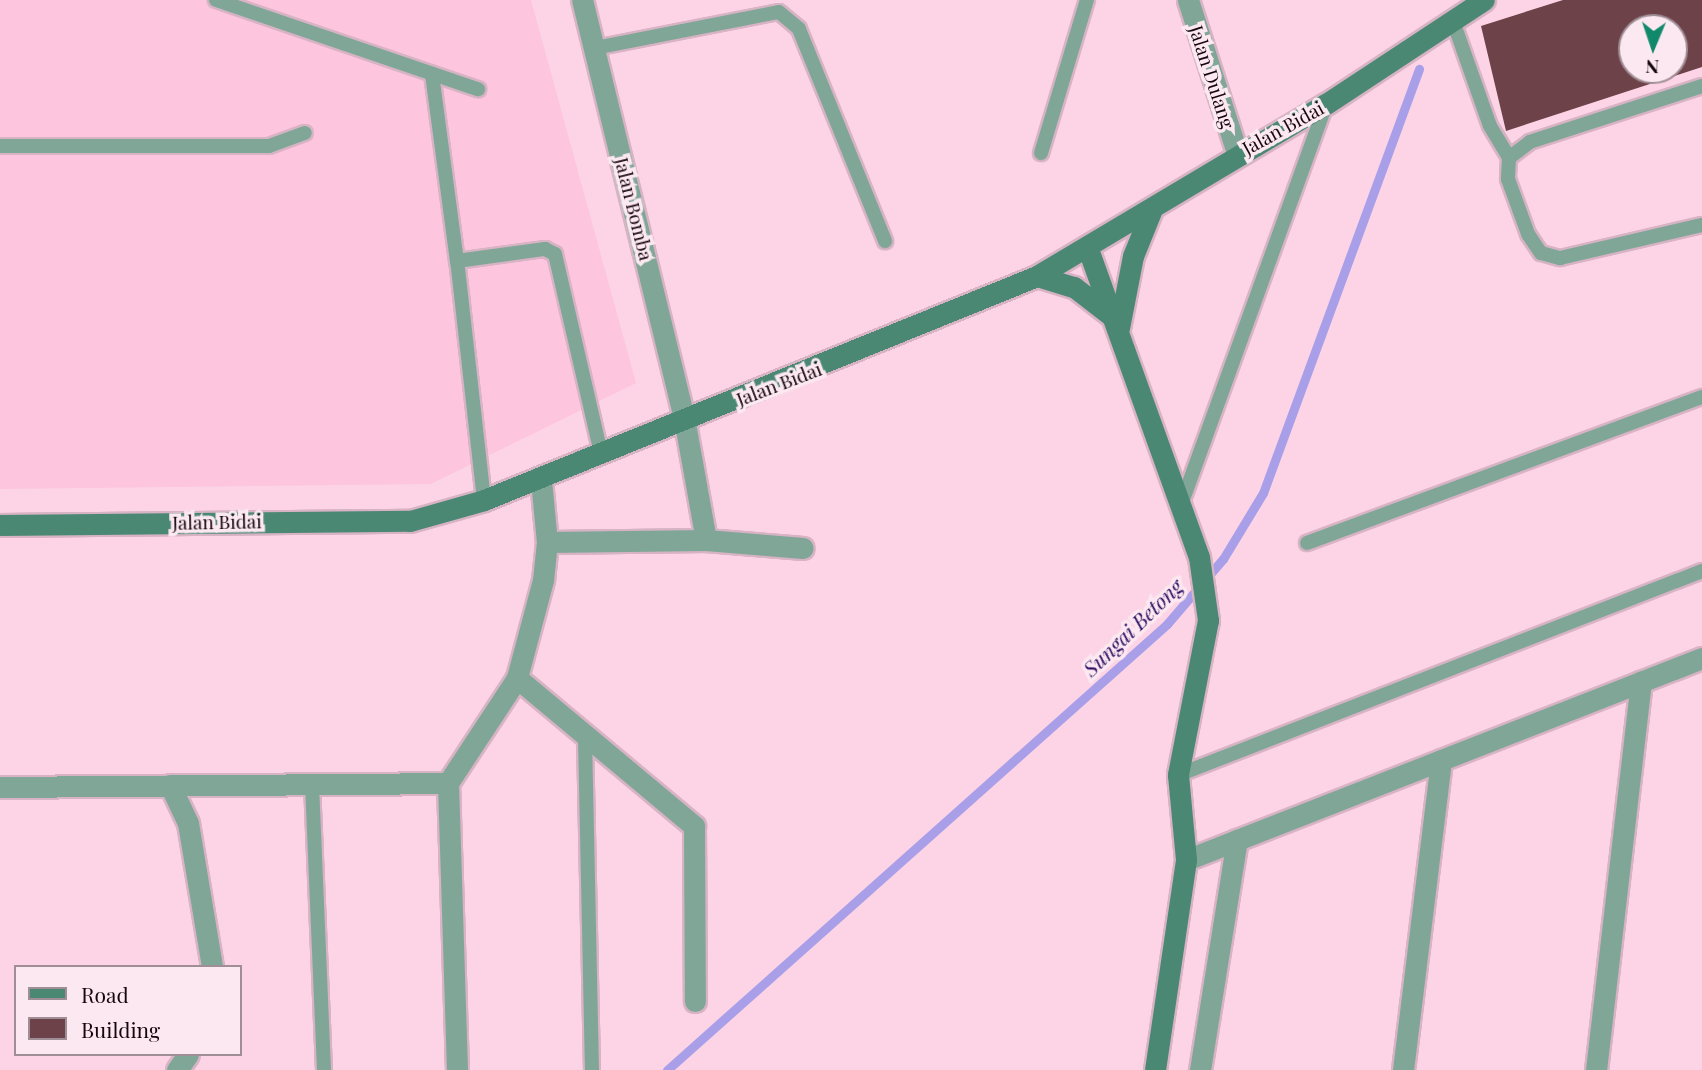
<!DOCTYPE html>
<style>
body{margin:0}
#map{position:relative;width:1702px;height:1070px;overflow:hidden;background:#fcd4e6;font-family:"Playfair Display",serif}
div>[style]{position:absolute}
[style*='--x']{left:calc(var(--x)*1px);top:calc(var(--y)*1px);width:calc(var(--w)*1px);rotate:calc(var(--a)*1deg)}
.built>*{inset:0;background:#fdc5de}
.stream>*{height:9px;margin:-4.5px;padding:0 4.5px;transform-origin:4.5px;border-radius:4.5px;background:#a89fe8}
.building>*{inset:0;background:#6e4249}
.roads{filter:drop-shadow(2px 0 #d7b3c4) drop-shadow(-2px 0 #d7b3c4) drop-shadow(0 2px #d7b3c4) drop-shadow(0 -2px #d7b3c4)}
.lane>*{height:14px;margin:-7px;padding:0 7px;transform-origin:7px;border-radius:7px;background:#7fa697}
.street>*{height:21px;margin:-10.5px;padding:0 10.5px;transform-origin:10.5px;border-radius:10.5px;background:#7fa697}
.secondary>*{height:21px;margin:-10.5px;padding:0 10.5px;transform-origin:10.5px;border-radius:10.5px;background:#4b8874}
span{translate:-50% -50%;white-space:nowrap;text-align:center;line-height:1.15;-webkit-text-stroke:7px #fce8f0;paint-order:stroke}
.street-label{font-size:19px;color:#16070f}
.water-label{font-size:21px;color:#2c1065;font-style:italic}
.legend{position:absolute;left:14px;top:965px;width:228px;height:91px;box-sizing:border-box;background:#fce8f0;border:2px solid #a08e96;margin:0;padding:9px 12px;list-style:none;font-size:21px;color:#16070f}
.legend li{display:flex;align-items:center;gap:14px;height:35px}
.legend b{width:35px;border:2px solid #a08e96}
.north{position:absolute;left:1618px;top:14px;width:70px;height:70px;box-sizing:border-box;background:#fce8f0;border:2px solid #a08e96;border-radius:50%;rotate:182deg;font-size:19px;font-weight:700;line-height:28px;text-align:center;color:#16070f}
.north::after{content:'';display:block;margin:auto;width:24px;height:32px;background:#10896b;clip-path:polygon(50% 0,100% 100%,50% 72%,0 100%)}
</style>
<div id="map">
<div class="built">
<i style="clip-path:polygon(0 0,531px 0,636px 383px,431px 484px,0 489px)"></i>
</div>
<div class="stream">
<i style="--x:667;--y:1070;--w:670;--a:-41.73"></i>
<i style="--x:1167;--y:624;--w:86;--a:-49.3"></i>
<i style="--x:1223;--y:559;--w:77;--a:-58.8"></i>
<i style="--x:1263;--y:493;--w:452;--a:-69.8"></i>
</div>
<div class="building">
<i style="clip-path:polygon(evenodd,1563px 0,1702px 0,1702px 67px,1506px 131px,1481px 26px,1563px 0,1632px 28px,1674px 28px,1674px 70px,1632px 70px,1632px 28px)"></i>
</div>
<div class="roads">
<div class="lane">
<i style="--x:216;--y:0;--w:277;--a:18.8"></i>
<i style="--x:1453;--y:21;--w:111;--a:70.6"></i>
<i style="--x:1490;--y:126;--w:37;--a:59"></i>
<i style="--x:595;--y:48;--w:187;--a:-11.1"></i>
<i style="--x:779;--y:12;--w:26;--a:40"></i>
<i style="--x:799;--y:29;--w:229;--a:67.9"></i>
<i style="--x:432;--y:74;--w:189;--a:82.4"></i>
<i style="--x:1702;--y:86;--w:181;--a:162"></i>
<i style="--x:1530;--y:142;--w:26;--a:143"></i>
<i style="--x:1509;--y:158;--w:21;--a:93"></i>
<i style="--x:1508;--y:179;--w:59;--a:70"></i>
<i style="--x:1528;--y:234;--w:23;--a:56"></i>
<i style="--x:1541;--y:253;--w:20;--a:15"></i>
<i style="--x:1560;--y:258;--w:146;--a:-13.1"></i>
<i style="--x:0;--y:146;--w:269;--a:0"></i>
<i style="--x:269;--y:146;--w:38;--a:-20"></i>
<i style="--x:1041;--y:153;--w:160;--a:-73.3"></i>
<i style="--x:484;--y:500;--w:241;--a:-96.4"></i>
<i style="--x:457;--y:261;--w:89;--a:-7.8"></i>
<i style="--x:545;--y:249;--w:11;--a:27"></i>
<i style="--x:555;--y:254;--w:205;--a:77"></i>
<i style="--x:1181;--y:505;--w:426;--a:-70.1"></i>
<i style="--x:1307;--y:543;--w:421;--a:-20.3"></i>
<i style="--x:585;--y:737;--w:333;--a:88.8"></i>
<i style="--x:1178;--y:775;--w:562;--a:-21.27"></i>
<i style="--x:312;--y:784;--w:286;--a:87.6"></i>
</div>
<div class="street">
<i style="--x:1188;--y:0;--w:161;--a:72.2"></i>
<i style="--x:541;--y:480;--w:62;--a:84.5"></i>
<i style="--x:547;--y:542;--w:38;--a:96"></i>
<i style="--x:543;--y:580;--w:101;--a:104.9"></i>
<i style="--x:517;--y:678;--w:231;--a:39.9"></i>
<i style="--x:694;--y:826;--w:175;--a:89.7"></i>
<i style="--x:706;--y:540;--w:97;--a:4.7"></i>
<i style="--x:547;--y:542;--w:159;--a:-0.7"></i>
<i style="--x:706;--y:540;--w:124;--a:-100.2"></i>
<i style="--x:684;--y:418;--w:430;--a:-103.7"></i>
<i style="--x:170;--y:785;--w:42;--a:64.7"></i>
<i style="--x:188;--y:823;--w:146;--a:80.5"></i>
<i style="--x:0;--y:787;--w:448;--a:-0.5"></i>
<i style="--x:1186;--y:860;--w:554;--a:-21.38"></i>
<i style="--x:177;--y:1070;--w:19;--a:-55"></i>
<i style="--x:457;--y:1070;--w:287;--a:-91.8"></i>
<i style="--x:448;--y:783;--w:126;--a:-56.7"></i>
<i style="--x:1200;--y:1070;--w:233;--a:-80.9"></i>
<i style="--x:1403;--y:1070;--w:312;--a:-83"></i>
<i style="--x:1596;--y:1070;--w:391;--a:-83.4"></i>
</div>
<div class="secondary">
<i style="--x:1088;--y:249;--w:327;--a:70.2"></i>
<i style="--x:1199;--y:557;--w:64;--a:81.9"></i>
<i style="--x:1208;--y:620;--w:158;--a:101"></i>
<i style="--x:1178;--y:775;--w:85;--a:84.6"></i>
<i style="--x:1186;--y:860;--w:212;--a:98.4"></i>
<i style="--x:1037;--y:276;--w:39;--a:17"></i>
<i style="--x:1074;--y:287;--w:49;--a:37.6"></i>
<i style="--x:1119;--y:328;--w:73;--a:-79"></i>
<i style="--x:1133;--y:256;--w:51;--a:-68"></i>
<i style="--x:0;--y:525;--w:410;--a:-0.6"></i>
<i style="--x:410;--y:521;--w:77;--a:-15.8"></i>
<i style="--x:484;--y:500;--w:597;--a:-22.05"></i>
<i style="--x:1037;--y:276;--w:336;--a:-30.8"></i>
<i style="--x:1326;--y:104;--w:189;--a:-33.4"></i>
</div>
</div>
<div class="street-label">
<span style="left:1212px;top:77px;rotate:72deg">Jalan Dulang</span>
<span style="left:1283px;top:128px;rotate:-29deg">Jalan Bidai</span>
<span style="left:634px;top:209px;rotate:76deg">Jalan Bomba</span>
<span style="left:779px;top:384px;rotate:-21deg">Jalan Bidai</span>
<span style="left:217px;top:522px;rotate:-1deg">Jalan Bidai</span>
</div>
<div class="water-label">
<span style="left:1132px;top:627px;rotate:-44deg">Sungai Betong</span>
</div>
<ul class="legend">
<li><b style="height:9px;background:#4b8874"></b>Road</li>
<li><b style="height:19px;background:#6e4249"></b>Building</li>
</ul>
<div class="north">N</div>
</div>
